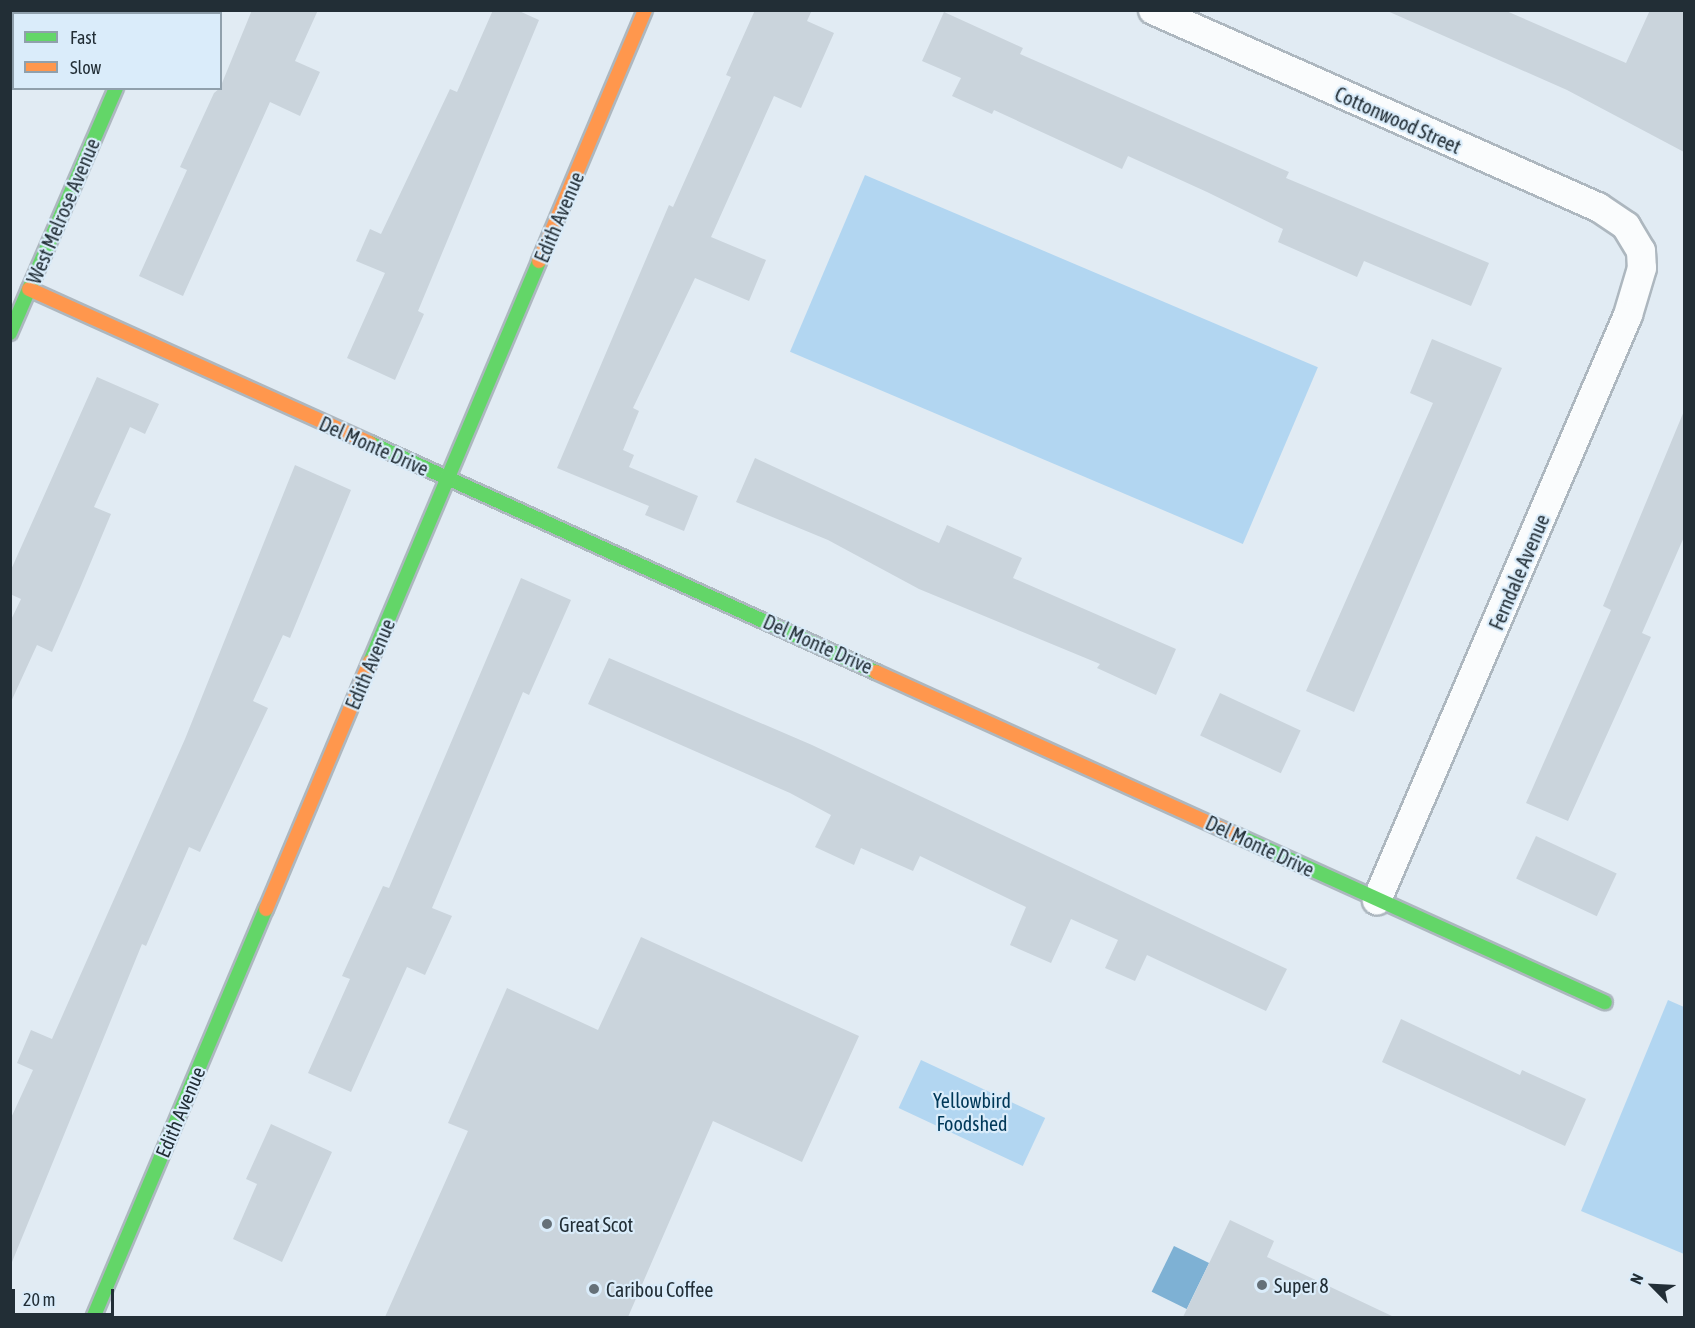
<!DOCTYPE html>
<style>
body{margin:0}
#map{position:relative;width:1695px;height:1328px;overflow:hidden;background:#e1ebf3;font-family:"Asap Condensed",sans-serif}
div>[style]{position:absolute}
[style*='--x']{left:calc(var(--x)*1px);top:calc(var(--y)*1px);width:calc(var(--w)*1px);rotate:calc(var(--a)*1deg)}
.green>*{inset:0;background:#b2d6f1;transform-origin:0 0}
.water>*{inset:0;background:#7eb1d4;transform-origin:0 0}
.building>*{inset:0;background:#cad4dc;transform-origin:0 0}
.roads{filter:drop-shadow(2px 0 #adb7bf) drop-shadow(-2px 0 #adb7bf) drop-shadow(0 2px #adb7bf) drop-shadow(0 -2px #adb7bf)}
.street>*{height:28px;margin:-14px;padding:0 14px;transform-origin:14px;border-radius:14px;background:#fafcfd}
.fast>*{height:14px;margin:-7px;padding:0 7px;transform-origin:7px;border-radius:7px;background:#63d668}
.slow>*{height:14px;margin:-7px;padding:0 7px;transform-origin:7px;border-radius:7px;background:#ff974d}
.dots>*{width:16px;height:16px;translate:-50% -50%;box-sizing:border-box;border:3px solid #daecfa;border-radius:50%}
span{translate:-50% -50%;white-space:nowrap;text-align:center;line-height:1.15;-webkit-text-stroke:4.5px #daecfa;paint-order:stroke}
.street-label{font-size:20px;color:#222e36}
.park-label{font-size:20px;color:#003858}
.poi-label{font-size:20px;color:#222e36}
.left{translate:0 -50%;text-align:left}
.frame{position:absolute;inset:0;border:12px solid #222e36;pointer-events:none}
.legend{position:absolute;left:12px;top:12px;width:210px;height:78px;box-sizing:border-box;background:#daecfa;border:2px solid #90a0ac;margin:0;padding:8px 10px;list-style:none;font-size:18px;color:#222e36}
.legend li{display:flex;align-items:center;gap:12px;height:30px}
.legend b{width:30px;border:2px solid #90a0ac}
.north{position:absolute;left:1623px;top:1256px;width:60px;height:60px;-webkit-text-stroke:4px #daecfa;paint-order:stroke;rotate:294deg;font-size:16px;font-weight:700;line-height:24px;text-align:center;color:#222e36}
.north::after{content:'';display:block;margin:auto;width:21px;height:27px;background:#222e36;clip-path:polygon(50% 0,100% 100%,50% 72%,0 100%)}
.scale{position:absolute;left:12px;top:1289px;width:102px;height:27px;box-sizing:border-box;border:3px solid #222e36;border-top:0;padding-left:8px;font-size:18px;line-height:21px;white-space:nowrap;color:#222e36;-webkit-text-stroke:4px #daecfa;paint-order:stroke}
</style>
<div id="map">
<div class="green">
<i style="left:865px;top:175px;width:492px;height:192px;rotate:23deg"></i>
<i style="clip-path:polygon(1668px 1000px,1684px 1007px,1684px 1254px,1581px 1211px)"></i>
<i style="left:921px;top:1060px;width:137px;height:53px;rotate:25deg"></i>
</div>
<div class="water">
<i style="left:1174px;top:1246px;width:39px;height:51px;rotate:26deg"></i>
</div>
<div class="building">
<i style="clip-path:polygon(252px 10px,318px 10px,295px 61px,320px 72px,300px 116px,270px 102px,183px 296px,139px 276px,187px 170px,180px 167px,214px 93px,220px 88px)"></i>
<i style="clip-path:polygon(493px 10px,517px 10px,539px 20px,418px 311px,424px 314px,395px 380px,347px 358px,385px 273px,356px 261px,370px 229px,381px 234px,450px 89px,457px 92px)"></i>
<i style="clip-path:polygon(755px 10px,812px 10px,807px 21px,834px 33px,801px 108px,774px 96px,711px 237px,766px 260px,749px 301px,695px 278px,633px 408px,639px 411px,623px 450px,634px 455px,629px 467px,698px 496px,684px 531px,645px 515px,649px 506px,557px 468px,669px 205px,673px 207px,731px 77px,726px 75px)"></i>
<i style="clip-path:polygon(1385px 10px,1504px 10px,1626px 63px,1650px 10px,1684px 10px,1684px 152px,1567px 90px)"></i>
<i style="clip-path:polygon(944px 12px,1023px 48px,1020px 54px,1289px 172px,1286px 178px,1489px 263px,1471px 306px,1364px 261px,1357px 277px,1278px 242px,1283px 229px,1207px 192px,1128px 156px,1122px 169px,994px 110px,992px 114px,952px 96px,961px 78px,922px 61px)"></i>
<i style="clip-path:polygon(1432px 339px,1502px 368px,1354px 712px,1306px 691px,1433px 403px,1410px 393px)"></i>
<i style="clip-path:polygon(97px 377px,159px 404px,145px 434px,130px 427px,94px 507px,111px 514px,80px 588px,52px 652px,37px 645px,10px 704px,10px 622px,21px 599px,10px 594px,10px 572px)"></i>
<i style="clip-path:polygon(1684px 411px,1684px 537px,1642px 633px,1651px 637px,1568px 821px,1526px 803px,1611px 610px,1603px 606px)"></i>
<i style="clip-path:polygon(755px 458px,939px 543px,947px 525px,1022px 558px,1013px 578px,1176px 649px,1156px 695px,1097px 668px,1100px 664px,919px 589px,828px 540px,736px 502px)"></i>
<i style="clip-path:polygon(295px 465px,351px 490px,290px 638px,283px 635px,253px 701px,268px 708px,200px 852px,189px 847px,146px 946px,142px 944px,10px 1267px,10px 1120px,33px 1070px,17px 1063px,31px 1030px,52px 1039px,185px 739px)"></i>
<i style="clip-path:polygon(521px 578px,571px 600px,529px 695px,523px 692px,432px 908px,452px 916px,425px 975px,407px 967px,351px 1092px,308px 1073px,350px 979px,342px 976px,383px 886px,389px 888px)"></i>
<i style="clip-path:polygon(609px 658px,812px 745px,1287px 969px,1266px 1011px,1147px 955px,1135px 981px,1105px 968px,1118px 940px,1071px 919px,1051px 963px,1010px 945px,1026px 907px,920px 856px,913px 871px,861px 848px,854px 865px,815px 847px,831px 815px,790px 793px,588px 704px)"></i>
<i style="left:1220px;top:693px;width:89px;height:47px;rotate:25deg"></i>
<i style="left:1536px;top:836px;width:89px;height:47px;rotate:25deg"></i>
<i style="clip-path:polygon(641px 937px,859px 1036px,802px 1162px,713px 1121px,628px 1317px,385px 1317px,468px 1131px,448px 1123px,507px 988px,598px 1030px)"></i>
<i style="clip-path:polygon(1401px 1019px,1520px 1075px,1522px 1070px,1586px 1099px,1565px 1146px,1382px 1062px)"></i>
<i style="clip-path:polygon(271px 1124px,332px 1152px,282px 1262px,233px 1239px,257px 1184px,246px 1179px)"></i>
<i style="clip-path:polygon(1230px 1220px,1274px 1241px,1267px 1257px,1394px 1317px,1183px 1317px)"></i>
</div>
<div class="roads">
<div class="street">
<i style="--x:1153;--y:10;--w:487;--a:23.9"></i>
<i style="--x:1598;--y:207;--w:34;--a:34"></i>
<i style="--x:1626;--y:226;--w:29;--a:59"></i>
<i style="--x:1641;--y:251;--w:17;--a:87"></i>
<i style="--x:1642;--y:268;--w:49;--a:106.6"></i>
<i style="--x:1628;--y:315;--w:637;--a:113.22"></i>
</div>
<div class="fast">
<i style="--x:149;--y:14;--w:4;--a:-76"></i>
<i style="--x:10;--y:333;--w:267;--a:-66.6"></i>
<i style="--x:370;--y:443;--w:555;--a:24.35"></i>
<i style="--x:370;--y:662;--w:435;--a:-67.1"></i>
<i style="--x:1236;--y:835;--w:405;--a:24.4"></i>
<i style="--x:93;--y:1318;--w:444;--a:-67.1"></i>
</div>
<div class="slow">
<i style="--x:539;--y:261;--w:272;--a:-67.1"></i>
<i style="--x:29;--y:289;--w:374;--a:24.3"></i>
<i style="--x:876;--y:672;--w:395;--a:24.4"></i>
<i style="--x:266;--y:909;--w:268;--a:-67.2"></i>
</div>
</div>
<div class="dots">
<i style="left:547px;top:1224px;background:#657078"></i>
<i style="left:1262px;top:1285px;background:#657078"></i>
<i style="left:594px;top:1289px;background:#657078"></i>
</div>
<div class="street-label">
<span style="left:1398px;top:120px;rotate:24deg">Cottonwood Street</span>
<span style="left:63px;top:211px;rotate:-67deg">West Melrose Avenue</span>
<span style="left:559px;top:217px;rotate:-67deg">Edith Avenue</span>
<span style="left:374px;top:446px;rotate:24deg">Del Monte Drive</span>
<span style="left:1519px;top:572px;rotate:-67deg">Ferndale Avenue</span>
<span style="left:818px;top:644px;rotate:24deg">Del Monte Drive</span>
<span style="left:370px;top:664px;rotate:-67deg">Edith Avenue</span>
<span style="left:1260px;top:846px;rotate:25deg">Del Monte Drive</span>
<span style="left:180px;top:1112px;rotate:-67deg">Edith Avenue</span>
</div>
<div class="park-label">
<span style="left:972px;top:1112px">Yellowbird<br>Foodshed</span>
</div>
<div class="poi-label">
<span class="left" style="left:559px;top:1224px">Great Scot</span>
<span class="left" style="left:1274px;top:1285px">Super 8</span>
<span class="left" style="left:606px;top:1289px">Caribou Coffee</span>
</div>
<div class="frame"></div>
<ul class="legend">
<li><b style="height:8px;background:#63d668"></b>Fast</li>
<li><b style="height:8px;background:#ff974d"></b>Slow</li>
</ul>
<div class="north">N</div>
<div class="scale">20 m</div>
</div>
